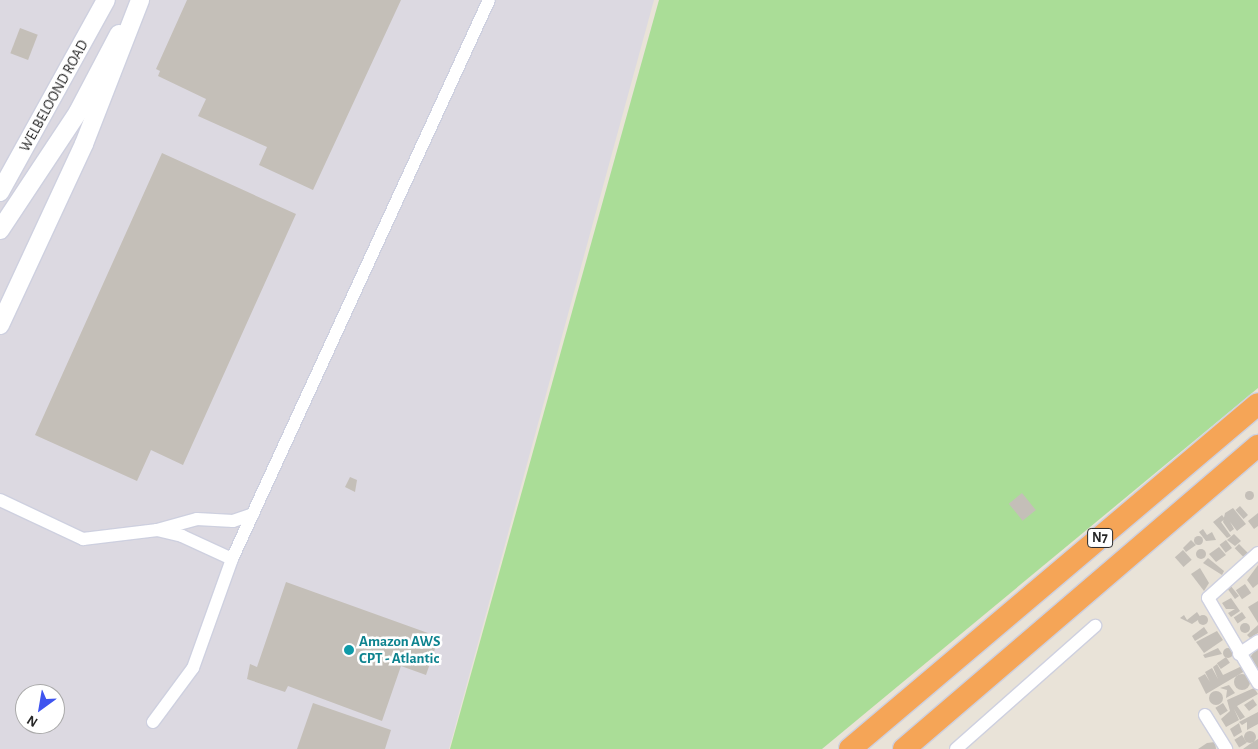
<!DOCTYPE html>
<style>
body{margin:0}
#map{position:relative;width:1258px;height:749px;overflow:hidden;background:#e9e3d8;font-family:"Alegreya Sans",sans-serif}
div>[style]{position:absolute}
[style*='--x']{left:calc(var(--x)*1px);top:calc(var(--y)*1px);width:calc(var(--w)*1px);rotate:calc(var(--a)*1deg)}
.industrial>*{inset:0;background:#dcd9e1}
.green>*{inset:0;background:#aadd97}
.building>*{inset:0;background:#c4bfb8;transform-origin:0 0}
.round{border-radius:50%}
.roads{filter:drop-shadow(1px 0 #ced0df) drop-shadow(-1px 0 #ced0df) drop-shadow(0 1px #ced0df) drop-shadow(0 -1px #ced0df)}
.minor>*{height:12px;margin:-6px;padding:0 6px;transform-origin:6px;border-radius:6px;background:#fff}
.secondary>*{height:18px;margin:-9px;padding:0 9px;transform-origin:9px;border-radius:9px;background:#fff}
.motorway>*{height:22px;margin:-11px;padding:0 11px;transform-origin:11px;border-radius:11px;background:#f5a557}
.dots>*{width:14px;height:14px;translate:-50% -50%;box-sizing:border-box;border:2px solid #fff;border-radius:50%}
span{translate:-50% -50%;white-space:nowrap;text-align:center;line-height:1.15;-webkit-text-stroke:5px #fff;paint-order:stroke}
.shield-label span{padding:1px 4px;background:#fff;border:1px solid;border-radius:4px;-webkit-text-stroke-width:0}
.shield-label{font-size:14px;color:#272727;font-weight:700}
.street-label{font-size:15px;color:#272727}
.culture-label{font-size:15px;color:#0d838f;font-weight:700}
.left{translate:0 -50%;text-align:left}
.north{position:absolute;left:15px;top:684px;width:50px;height:50px;box-sizing:border-box;background:#fff;border:1px solid #a9a9a9;border-radius:50%;rotate:212deg;font-size:14px;font-weight:700;line-height:20px;text-align:center;color:#272727}
.north::after{content:'';display:block;margin:auto;width:18px;height:22px;background:#3f54ef;clip-path:polygon(50% 0,100% 100%,50% 72%,0 100%)}
</style>
<div id="map">
<div class="industrial">
<i style="clip-path:polygon(evenodd,0 0,654px 0,449px 749px,0 749px,0 0,25px 694px,55px 694px,55px 724px,25px 724px,25px 694px)"></i>
</div>
<div class="green">
<i style="clip-path:polygon(659px 0,1258px 0,1258px 388px,822px 749px,450px 749px)"></i>
</div>
<div class="building">
<i style="clip-path:polygon(187px 0,401px 0,313px 190px,259px 165px,267px 147px,198px 116px,206px 99px,158px 76px,160px 71px,156px 69px)"></i>
<i style="left:20px;top:28px;width:19px;height:27px;rotate:21deg"></i>
<i style="clip-path:polygon(162px 153px,296px 214px,183px 465px,151px 450px,137px 481px,35px 435px)"></i>
<i style="clip-path:polygon(350px 477px,357px 480px,355px 492px,345px 487px)"></i>
<i class="round" style="left:1244.5px;top:490.5px;width:9px;height:9px"></i>
<i style="left:1022px;top:493px;width:22px;height:17px;rotate:51deg"></i>
<i style="left:1240px;top:506px;width:12px;height:6px;rotate:48deg"></i>
<i style="clip-path:polygon(1233px 508px,1246px 524px,1237px 531px,1230px 522px,1234px 529px,1230px 532px,1223px 522px,1225px 513px)"></i>
<i style="clip-path:polygon(1258px 513px,1258px 526px,1254px 529px,1248px 521px)"></i>
<i style="clip-path:polygon(1222px 515px,1225px 519px,1221px 522px,1231px 536px,1227px 538px,1213px 522px)"></i>
<i style="clip-path:polygon(1203px 529px,1207px 535px,1212px 532px,1216px 540px,1206px 541px,1199px 532px)"></i>
<i style="clip-path:polygon(1234px 534px,1241px 541px,1235px 546px,1227px 540px)"></i>
<i class="round" style="left:1193.5px;top:535.5px;width:9px;height:9px"></i>
<i style="clip-path:polygon(1191px 540px,1196px 545px,1186px 552px,1183px 548px)"></i>
<i style="left:1226px;top:540px;width:10px;height:8px;rotate:53deg"></i>
<i style="left:1239px;top:544px;width:14px;height:6px;rotate:45deg"></i>
<i style="clip-path:polygon(1219px 547px,1226px 555px,1216px 562px,1209px 554px)"></i>
<i class="round" style="left:1196px;top:549px;width:10px;height:10px"></i>
<i style="left:1183px;top:550px;width:13px;height:11px;rotate:48deg"></i>
<i style="clip-path:polygon(1208px 558px,1224px 571px,1222px 575px,1203px 563px)"></i>
<i style="clip-path:polygon(1258px 565px,1258px 584px,1253px 588px,1247px 580px)"></i>
<i style="clip-path:polygon(1200px 568px,1209px 583px,1204px 591px,1191px 574px)"></i>
<i style="clip-path:polygon(286px 582px,439px 637px,426px 675px,401px 666px,382px 721px,288px 686px,285px 692px,247px 679px,250px 664px,257px 667px)"></i>
<i style="left:1245px;top:584px;width:11px;height:11px;rotate:56deg"></i>
<i style="clip-path:polygon(1230px 585px,1239px 596px,1235px 599px,1227px 588px)"></i>
<i style="clip-path:polygon(1231px 598px,1240px 611px,1231px 617px,1228px 613px,1235px 609px,1226px 609px,1222px 603px)"></i>
<i style="clip-path:polygon(1258px 601px,1258px 623px,1248px 607px)"></i>
<i style="clip-path:polygon(1197px 612px,1201px 618px,1192px 624px,1180px 618px,1184px 615px,1187px 620px)"></i>
<i style="left:1242px;top:612px;width:7px;height:10px;rotate:56deg"></i>
<i class="round" style="left:1198px;top:615px;width:10px;height:10px"></i>
<i class="round" style="left:1240px;top:623px;width:10px;height:10px"></i>
<i style="clip-path:polygon(1258px 625px,1258px 633px,1250px 638px,1247px 635px)"></i>
<i style="clip-path:polygon(1204px 627px,1208px 633px,1195px 641px,1192px 636px)"></i>
<i style="clip-path:polygon(1217px 631px,1223px 640px,1204px 653px,1196px 642px)"></i>
<i style="clip-path:polygon(1258px 646px,1258px 669px,1256px 670px,1249px 659px)"></i>
<i style="clip-path:polygon(1218px 648px,1222px 654px,1205px 658px,1203px 655px)"></i>
<i class="round" style="left:1223px;top:648px;width:10px;height:10px"></i>
<i style="left:1226px;top:657px;width:7px;height:11px;rotate:56deg"></i>
<i style="clip-path:polygon(1217px 664px,1223px 675px,1242px 666px,1245px 671px,1206px 694px,1198px 678px,1205px 674px,1210px 682px,1205px 672px,1212px 668px,1218px 679px,1213px 667px)"></i>
<i class="round" style="left:1234px;top:674px;width:16px;height:16px"></i>
<i style="clip-path:polygon(1229px 685px,1235px 693px,1226px 698px,1227px 690px,1220px 688px)"></i>
<i style="clip-path:polygon(1254px 688px,1258px 694px,1237px 706px,1245px 717px,1240px 720px,1234px 709px,1239px 720px,1226px 727px,1221px 719px,1230px 711px,1227px 700px)"></i>
<i class="round" style="left:1209px;top:691px;width:14px;height:14px"></i>
<i style="clip-path:polygon(1253px 699px,1257px 705px,1249px 711px,1244px 705px)"></i>
<i style="clip-path:polygon(313px 703px,391px 730px,385px 749px,297px 749px)"></i>
<i style="left:1223px;top:703px;width:9px;height:9px;rotate:58deg"></i>
<i style="clip-path:polygon(1258px 712px,1258px 724px,1247px 730px,1247px 722px,1242px 725px,1239px 722px)"></i>
<i style="clip-path:polygon(1239px 723px,1242px 732px,1234px 737px,1230px 729px)"></i>
<i class="round" style="left:1244px;top:731px;width:12px;height:12px"></i>
<i style="left:1242px;top:735px;width:9px;height:9px;rotate:58deg"></i>
<i style="clip-path:polygon(1258px 739px,1258px 749px,1243px 749px,1250px 744px)"></i>
<i style="clip-path:polygon(1215px 742px,1216px 749px,1198px 749px,1207px 743px)"></i>
</div>
<div class="roads">
<div class="minor">
<i style="--x:0;--y:500;--w:92;--a:25.2"></i>
<i style="--x:83;--y:539;--w:75;--a:-6.9"></i>
<i style="--x:157;--y:530;--w:26;--a:13"></i>
<i style="--x:182;--y:536;--w:55;--a:24.7"></i>
<i style="--x:157;--y:530;--w:41;--a:-15.4"></i>
<i style="--x:197;--y:519;--w:36;--a:3"></i>
<i style="--x:233;--y:521;--w:21;--a:-19"></i>
<i style="--x:1258;--y:553;--w:67;--a:138"></i>
<i style="--x:1208;--y:598;--w:99;--a:59.5"></i>
<i style="--x:1239;--y:654;--w:23;--a:-34"></i>
<i style="--x:1205;--y:715;--w:40;--a:58"></i>
<i style="--x:153;--y:722;--w:67;--a:-53.5"></i>
<i style="--x:193;--y:668;--w:116;--a:-70.3"></i>
<i style="--x:232;--y:559;--w:615;--a:-65.31"></i>
<i style="--x:956;--y:749;--w:186;--a:-41.5"></i>
</div>
<div class="secondary">
<i style="--x:0;--y:192;--w:219;--a:-61.1"></i>
<i style="--x:0;--y:230;--w:141;--a:-56.5"></i>
<i style="--x:78;--y:112;--w:88;--a:-62.3"></i>
<i style="--x:0;--y:325;--w:200;--a:-65.1"></i>
<i style="--x:84;--y:144;--w:155;--a:-68.7"></i>
</div>
<div class="motorway">
<i style="--x:850;--y:749;--w:534;--a:-40.22"></i>
<i style="--x:904;--y:749;--w:466;--a:-40.6"></i>
</div>
</div>
<div class="dots">
<i style="left:349px;top:650px;background:#0f9aa8"></i>
</div>
<div class="shield-label">
<span style="left:1100px;top:538px">N7</span>
</div>
<div class="street-label">
<span style="left:54px;top:96px;rotate:-61deg">WELBELOOND ROAD</span>
</div>
<div class="culture-label">
<span class="left" style="left:359px;top:650px">Amazon AWS<br>CPT - Atlantic</span>
</div>
<div class="north">N</div>
</div>
